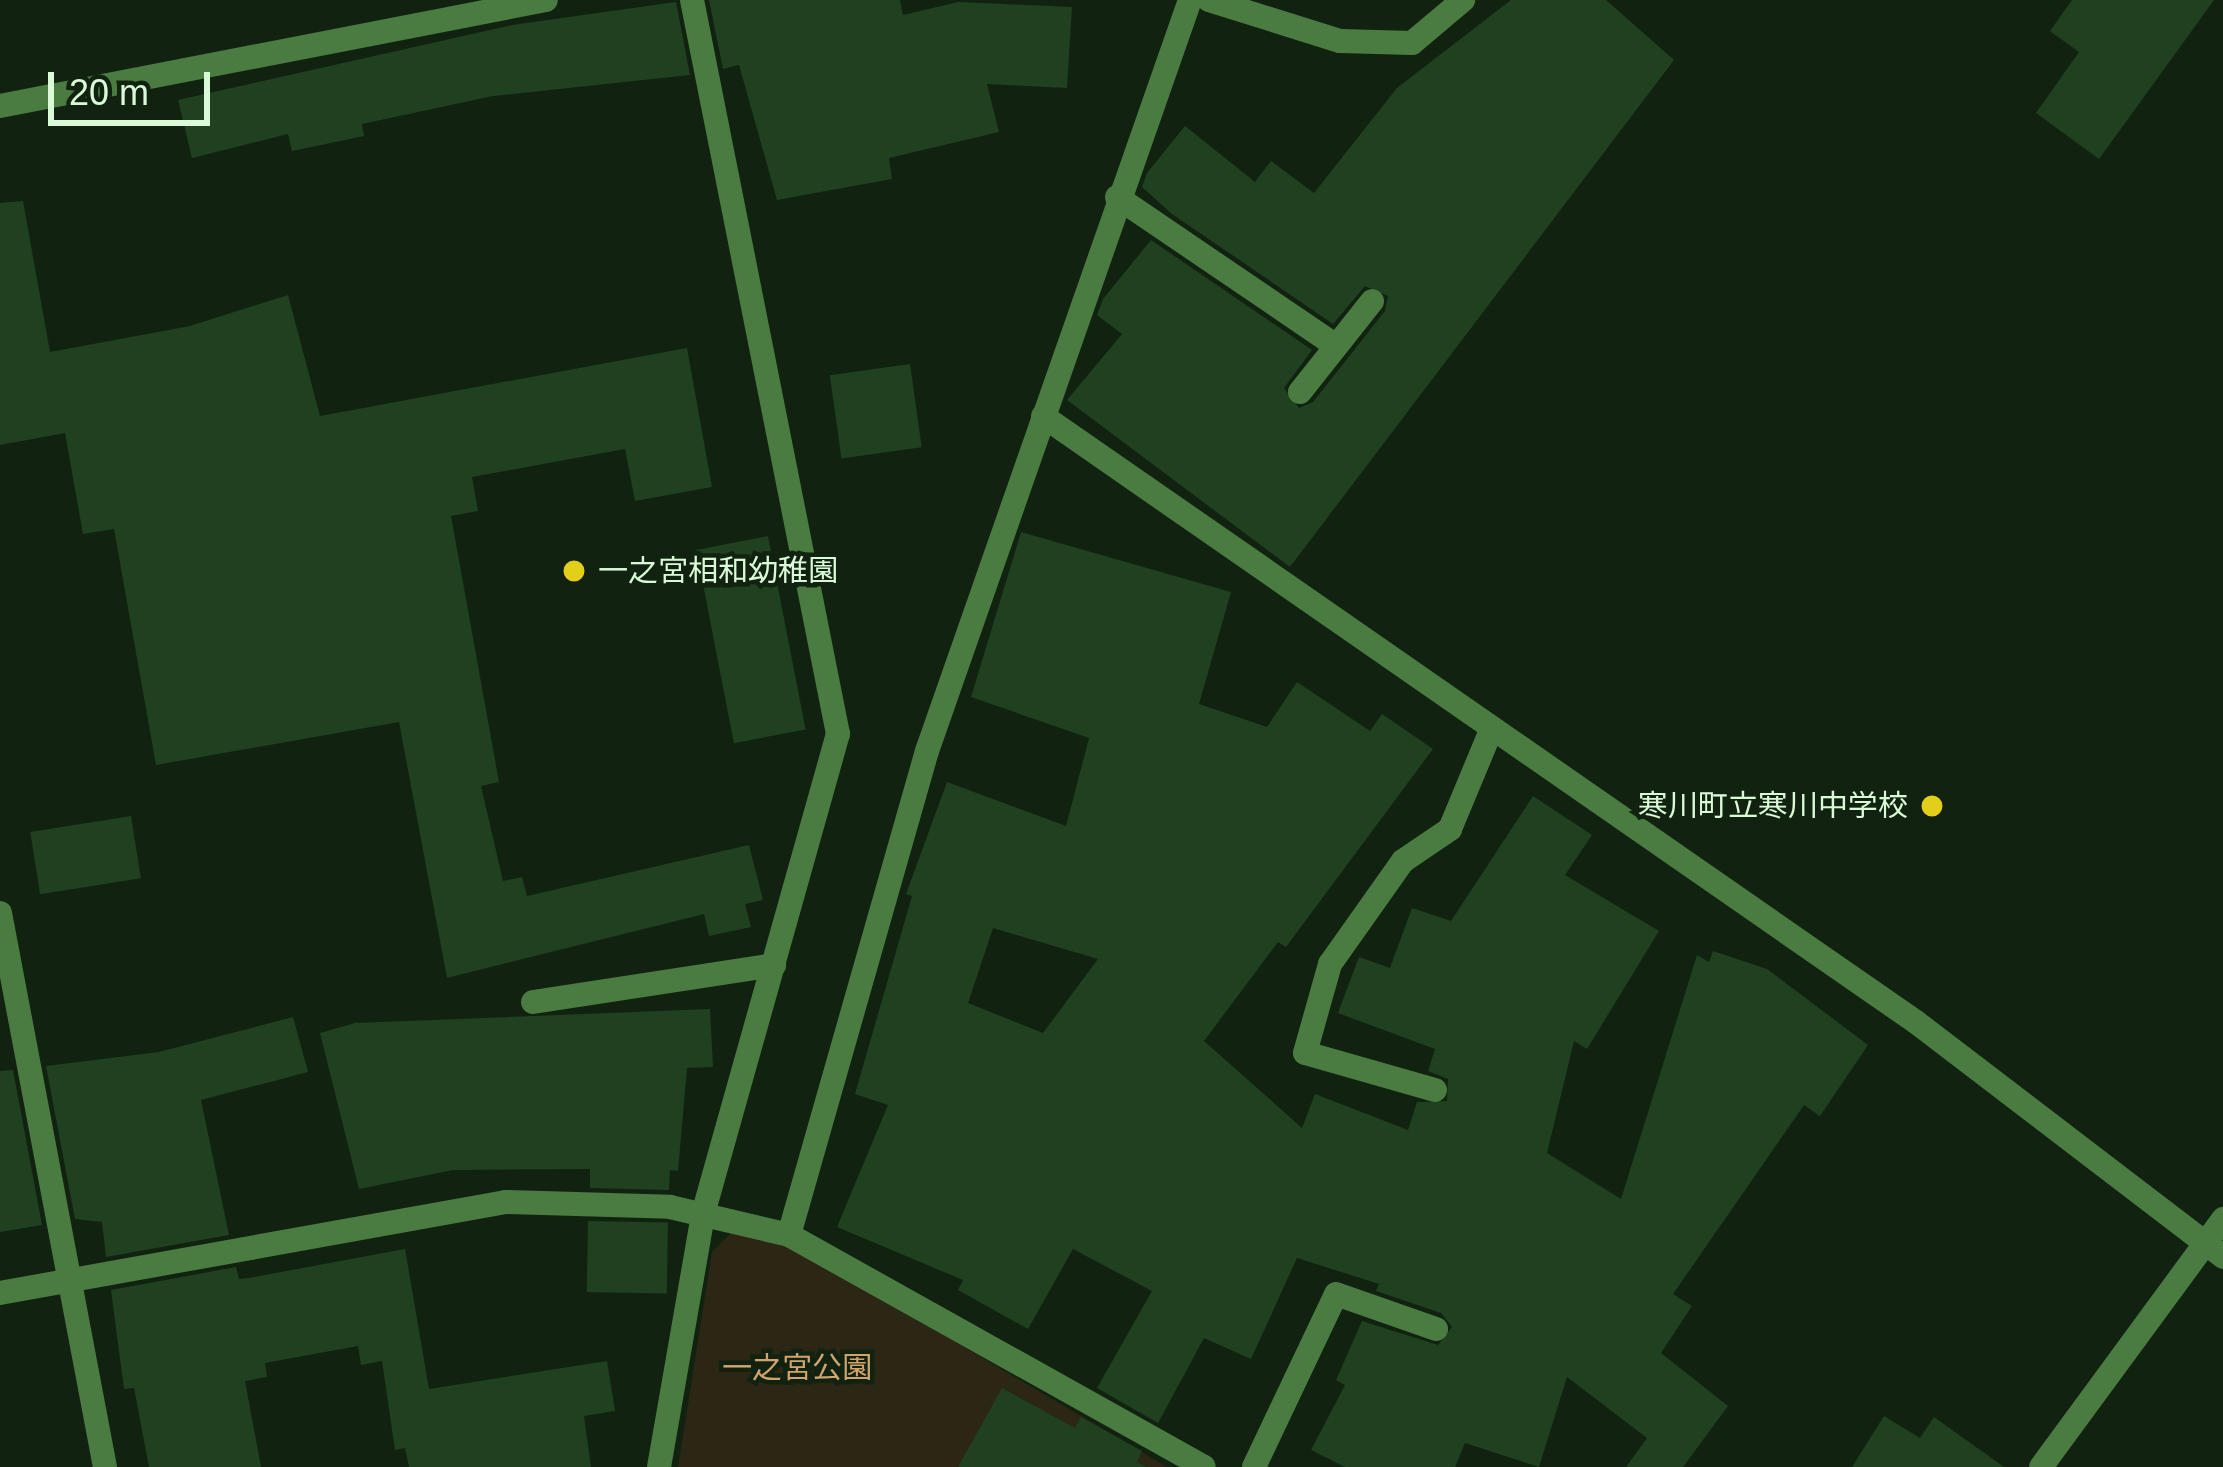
<!DOCTYPE html>
<meta charset="utf-8">
<style>
body{margin:0}
#map{position:relative;width:2223px;height:1467px;overflow:hidden;background:#121;font-family:Arial,"Noto Sans JP",sans-serif}
div>[style]{position:absolute}
[style*='--x']{left:calc(var(--x)*1px);top:calc(var(--y)*1px);width:calc(var(--w)*1px);rotate:calc(var(--a)*1deg)}
.green>*{inset:0;background:#2c2614}
.building>*{inset:0;background:#1f411f;transform-origin:0 0}
.service>*{height:24px;margin:-12px;padding:0 12px;transform-origin:12px;border-radius:12px;background:#4a7c41}
.minor>*{height:24px;margin:-12px;padding:0 12px;transform-origin:12px;border-radius:12px;background:#4a7c41}
.dots>*{width:33px;height:33px;translate:-50% -50%;box-sizing:border-box;border:6px solid #121;border-radius:50%}
span{translate:-50% -50%;white-space:nowrap;text-align:center;line-height:1.15;-webkit-text-stroke:9px #121;paint-order:stroke}
.poi-label{font-size:30px;color:#dafad7}
.left{translate:0 -50%;text-align:left}
.right{translate:-100% -50%;text-align:right}
.park-label{font-size:30px;color:#d2a46b}
.scale{position:absolute;left:48px;top:72px;width:162px;height:54px;box-sizing:border-box;border:6px solid #dafad7;border-top:0;padding-left:15px;font-size:36px;line-height:42px;white-space:nowrap;color:#dafad7;-webkit-text-stroke:9px #121;paint-order:stroke}
</style>
<div id="map">
<div class="green">
<i style="clip-path:polygon(732px 1232px,791px 1244px,1167px 1467px,678px 1467px,712px 1252px)"></i>
</div>
<div class="building">
<i style="clip-path:polygon(709px 0,900px 0,903px 15px,958px 2px,1072px 7px,1067px 88px,987px 84px,999px 132px,889px 158px,892px 179px,777px 200px,739px 65px,723px 69px)"></i>
<i style="clip-path:polygon(1511px 0,1606px 0,1674px 60px,1290px 567px,1067px 400px,1122px 334px,1097px 315px,1103px 299px,1151px 240px,1312px 350px,1284px 388px,1299px 408px,1313px 402px,1385px 311px,1388px 296px,1365px 286px,1333px 324px,1172px 214px,1142px 187px,1147px 173px,1185px 126px,1255px 182px,1271px 161px,1314px 193px,1397px 88px)"></i>
<i style="clip-path:polygon(2072px 0,2214px 0,2099px 159px,2036px 113px,2079px 52px,2050px 31px)"></i>
<i style="clip-path:polygon(676px 2px,690px 75px,493px 96px,362px 124px,364px 136px,292px 151px,288px 134px,192px 158px,178px 100px,512px 25px)"></i>
<i style="clip-path:polygon(23px 201px,50px 352px,190px 326px,288px 295px,320px 416px,687px 348px,712px 487px,635px 501px,625px 449px,472px 477px,478px 511px,451px 516px,499px 782px,481px 786px,503px 881px,522px 877px,527px 896px,749px 845px,763px 900px,745px 904px,751px 927px,709px 936px,704px 914px,447px 978px,399px 722px,156px 765px,114px 529px,83px 534px,65px 433px,0 445px,0 203px)"></i>
<i style="left:910px;top:364px;width:84px;height:81px;rotate:82deg"></i>
<i style="clip-path:polygon(evenodd,1021px 532px,1231px 592px,1199px 704px,1267px 727px,1297px 682px,1370px 731px,1382px 714px,1433px 749px,1286px 947px,1278px 942px,1204px 1041px,1302px 1128px,1315px 1094px,1408px 1130px,1417px 1102px,1447px 1101px,1448px 1079px,1428px 1071px,1435px 1049px,1338px 1013px,1359px 957px,1390px 968px,1412px 908px,1451px 921px,1533px 796px,1592px 835px,1565px 875px,1659px 931px,1587px 1049px,1574px 1041px,1547px 1153px,1621px 1199px,1697px 955px,1709px 962px,1713px 951px,1767px 969px,1868px 1045px,1820px 1116px,1804px 1105px,1673px 1294px,1692px 1306px,1661px 1353px,1728px 1406px,1683px 1467px,1626px 1467px,1647px 1438px,1567px 1377px,1539px 1467px,1465px 1443px,1455px 1467px,1345px 1467px,1311px 1450px,1345px 1385px,1336px 1380px,1362px 1321px,1438px 1345px,1452px 1327px,1441px 1313px,1376px 1291px,1379px 1284px,1297px 1258px,1251px 1359px,1204px 1338px,1158px 1423px,1097px 1388px,1152px 1291px,1073px 1249px,1028px 1329px,958px 1290px,963px 1280px,837px 1227px,888px 1105px,855px 1094px,912px 896px,906px 894px,947px 782px,1066px 826px,1089px 738px,971px 697px,1021px 532px,993px 928px,1098px 959px,1043px 1033px,968px 1003px,993px 928px)"></i>
<i style="left:768px;top:536px;width:197px;height:73px;rotate:79deg"></i>
<i style="left:131px;top:816px;width:63px;height:102px;rotate:81deg"></i>
<i style="clip-path:polygon(710px 1009px,713px 1067px,687px 1068px,678px 1171px,670px 1170px,669px 1190px,590px 1188px,590px 1169px,453px 1170px,359px 1189px,320px 1033px,355px 1023px)"></i>
<i style="clip-path:polygon(293px 1017px,308px 1072px,201px 1100px,229px 1235px,106px 1257px,102px 1222px,75px 1219px,46px 1066px,159px 1052px)"></i>
<i style="clip-path:polygon(13px 1070px,42px 1225px,0 1232px,0 1071px)"></i>
<i style="left:588px;top:1221px;width:80px;height:71px;rotate:1deg"></i>
<i style="clip-path:polygon(405px 1249px,429px 1389px,607px 1361px,615px 1411px,584px 1416px,591px 1467px,409px 1467px,405px 1448px,395px 1450px,382px 1361px,361px 1365px,358px 1346px,265px 1363px,267px 1377px,245px 1381px,261px 1467px,149px 1467px,134px 1388px,124px 1389px,111px 1290px,236px 1267px,239px 1279px,249px 1278px)"></i>
<i style="clip-path:polygon(1002px 1388px,1075px 1428px,1081px 1417px,1142px 1451px,1137px 1462px,1147px 1467px,958px 1467px)"></i>
<i style="clip-path:polygon(1884px 1416px,1920px 1438px,1934px 1417px,2004px 1467px,1852px 1467px)"></i>
</div>
<div class="service">
<i style="--x:1300;--y:392;--w:116;--a:-51.6"></i>
<i style="--x:533;--y:1002;--w:244;--a:-8.7"></i>
</div>
<div class="minor">
<i style="--x:1209;--y:0;--w:137;--a:17.4"></i>
<i style="--x:1340;--y:41;--w:72;--a:1.6"></i>
<i style="--x:1412;--y:43;--w:67;--a:-40.1"></i>
<i style="--x:0;--y:106;--w:556;--a:-10.99"></i>
<i style="--x:1117;--y:197;--w:265;--a:34.2"></i>
<i style="--x:1043;--y:416;--w:1063;--a:34.77"></i>
<i style="--x:1916;--y:1022;--w:387;--a:37.4"></i>
<i style="--x:0;--y:913;--w:564;--a:79.27"></i>
<i style="--x:1435;--y:1090;--w:135;--a:-164.1"></i>
<i style="--x:1305;--y:1053;--w:92;--a:-74.3"></i>
<i style="--x:1330;--y:964;--w:126;--a:-54.7"></i>
<i style="--x:1403;--y:861;--w:57;--a:-34.2"></i>
<i style="--x:1450;--y:829;--w:104;--a:-67.4"></i>
<i style="--x:789;--y:1235;--w:503;--a:-74.09"></i>
<i style="--x:927;--y:751;--w:796;--a:-70.7"></i>
<i style="--x:0;--y:1293;--w:514;--a:-10.2"></i>
<i style="--x:506;--y:1202;--w:164;--a:1.7"></i>
<i style="--x:670;--y:1207;--w:122;--a:13.2"></i>
<i style="--x:789;--y:1235;--w:475;--a:29.2"></i>
<i style="--x:659;--y:1467;--w:257;--a:-80.1"></i>
<i style="--x:703;--y:1214;--w:499;--a:-74.3"></i>
<i style="--x:838;--y:734;--w:748;--a:-101.25"></i>
<i style="--x:1254;--y:1467;--w:191;--a:-64.6"></i>
<i style="--x:1336;--y:1294;--w:106;--a:19.3"></i>
<i style="--x:2041;--y:1467;--w:308;--a:-53.7"></i>
</div>
<div class="dots">
<i style="left:574px;top:571px;background:#e3cf1a"></i>
<i style="left:1932px;top:806px;background:#e3cf1a"></i>
</div>
<div class="poi-label">
<span class="left" style="left:598px;top:571px">一之宮相和幼稚園</span>
<span class="right" style="left:1908px;top:806px">寒川町立寒川中学校</span>
</div>
<div class="park-label">
<span style="left:797px;top:1368px">一之宮公園</span>
</div>
<div class="scale">20 m</div>
</div>
